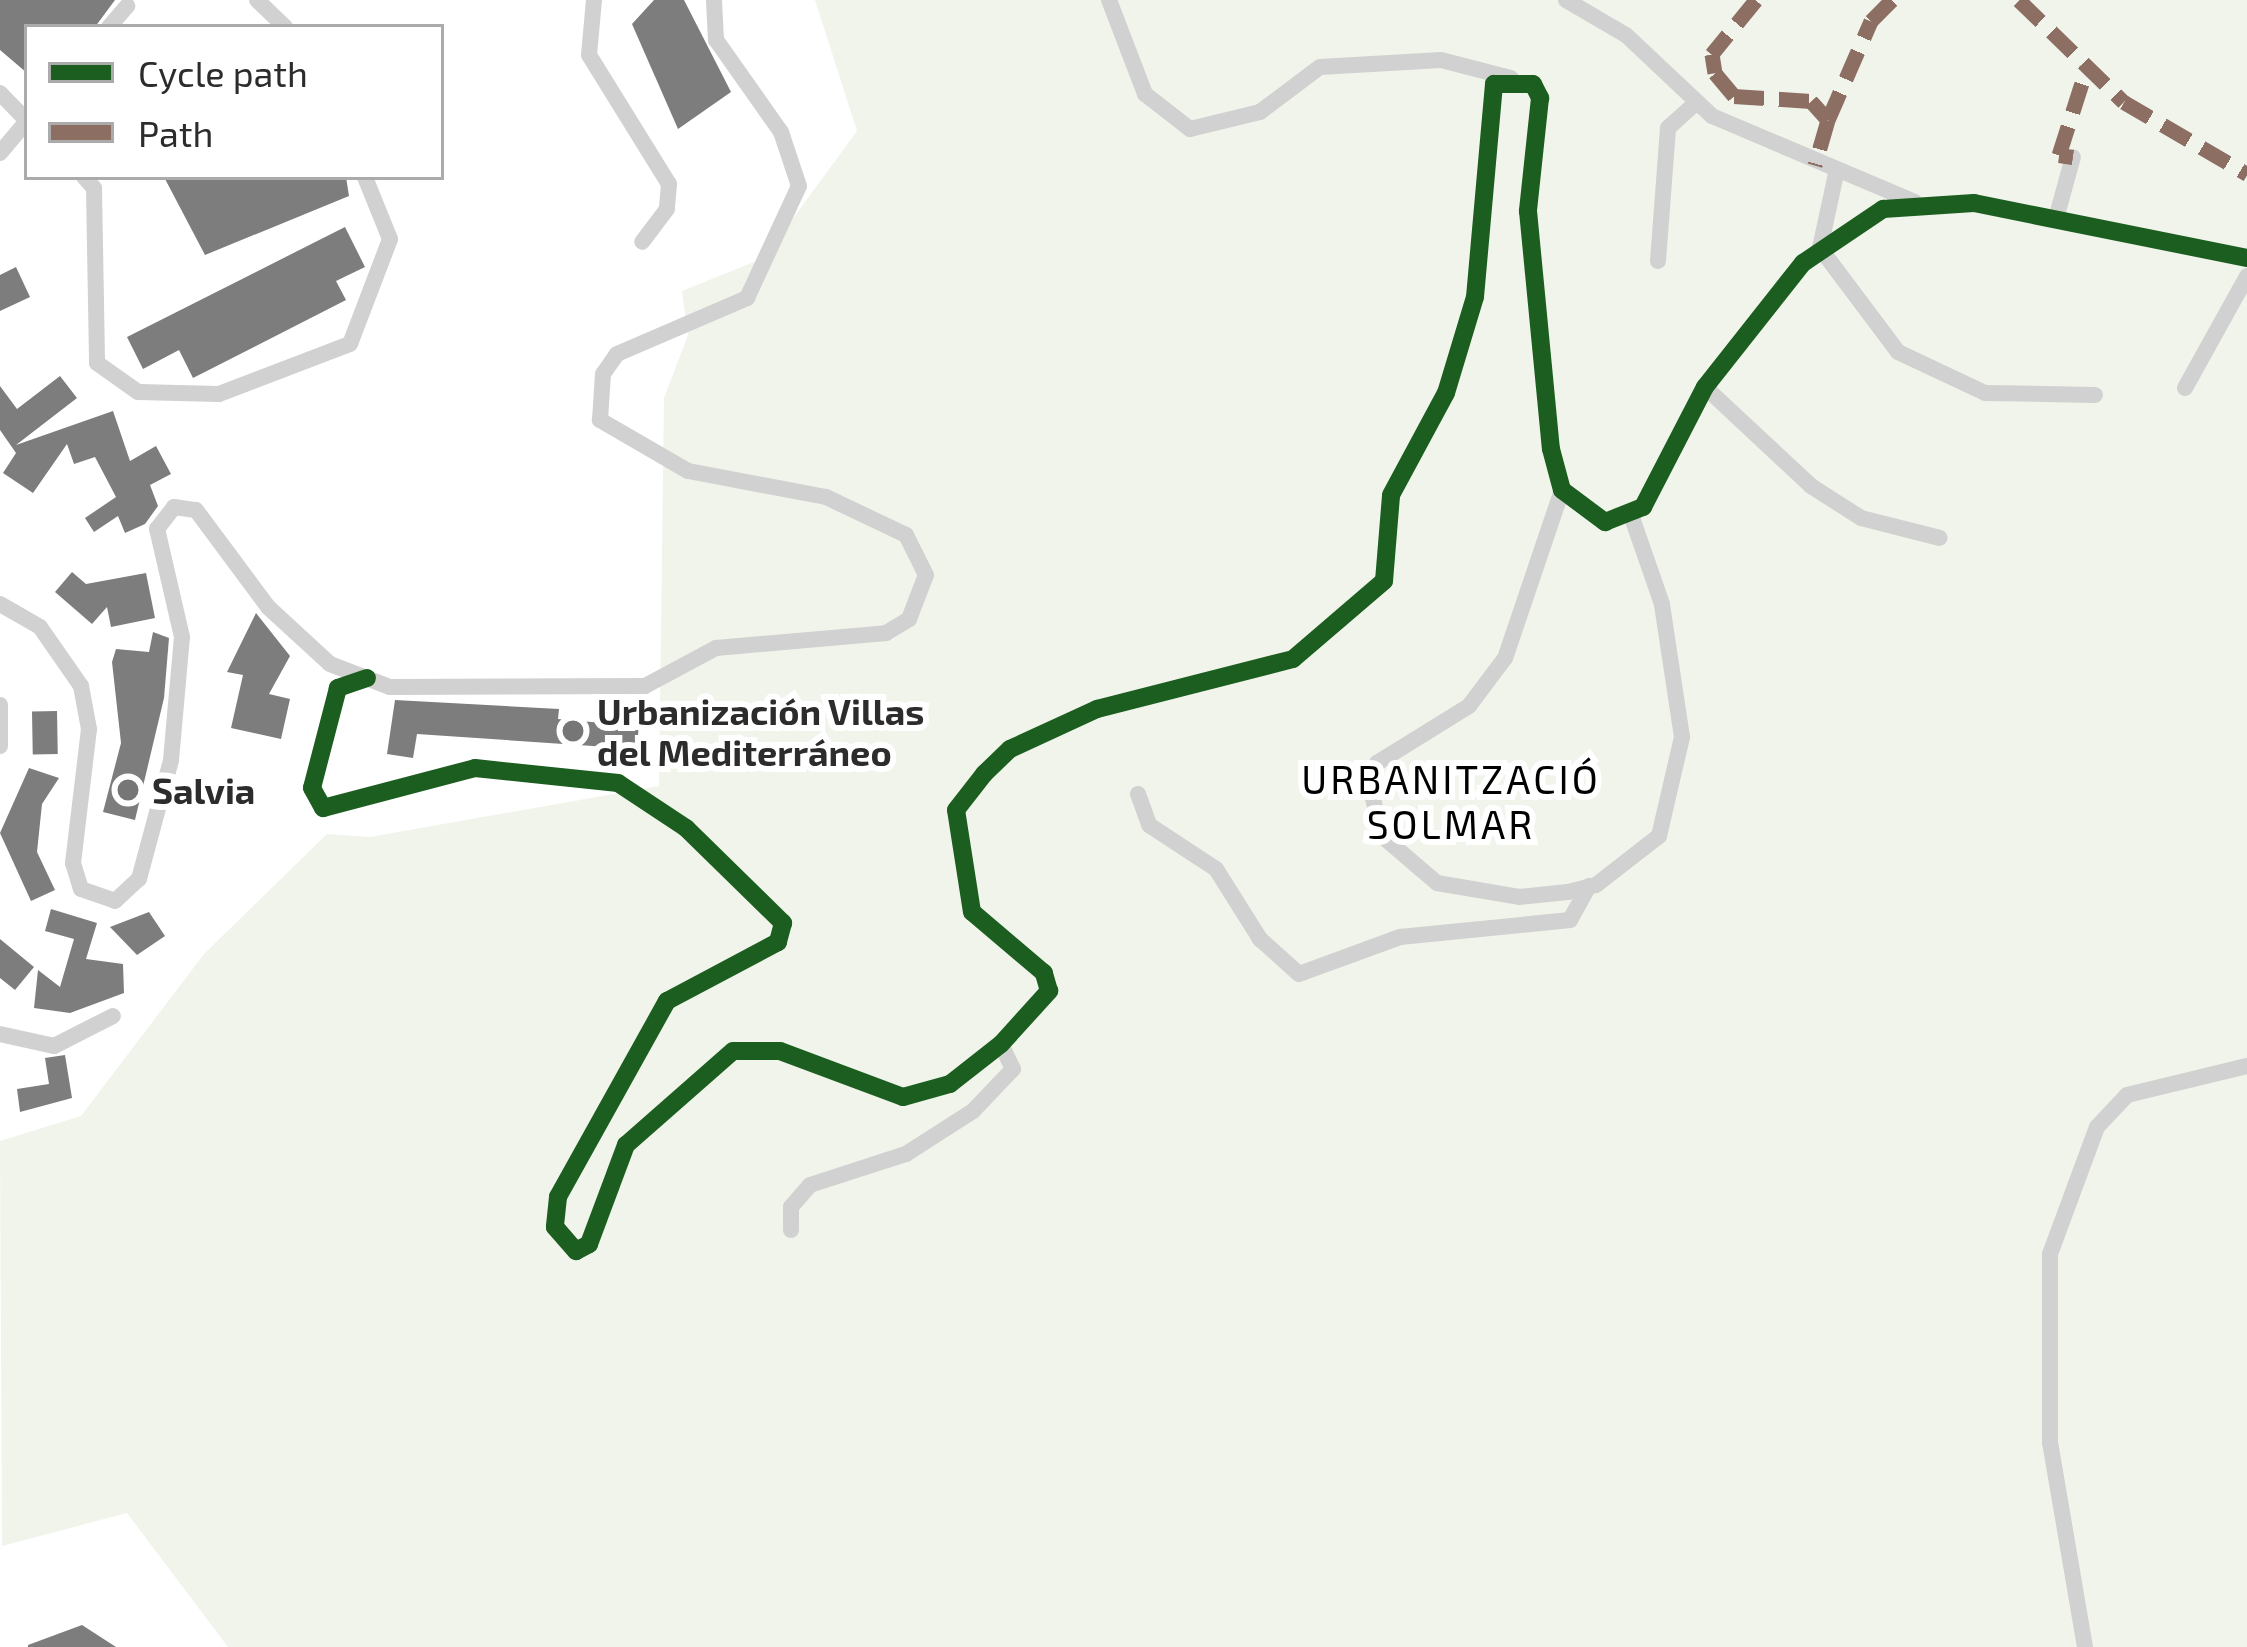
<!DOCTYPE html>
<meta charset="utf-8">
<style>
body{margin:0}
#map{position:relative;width:2247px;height:1647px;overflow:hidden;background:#fff;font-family:"Exo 2",sans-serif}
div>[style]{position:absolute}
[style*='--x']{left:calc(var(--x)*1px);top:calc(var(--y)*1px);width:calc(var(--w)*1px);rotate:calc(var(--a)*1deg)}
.green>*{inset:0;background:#f0f4ea}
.building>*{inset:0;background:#7d7d7d;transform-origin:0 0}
.minor>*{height:16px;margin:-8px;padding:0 8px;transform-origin:8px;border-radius:8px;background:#d1d1d1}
.quiet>*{height:15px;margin-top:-7.5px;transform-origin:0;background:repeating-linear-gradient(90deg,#8d6e63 0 30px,transparent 0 45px)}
.cycleway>*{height:18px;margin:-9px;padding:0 9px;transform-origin:9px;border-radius:9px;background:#1b5e20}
.dots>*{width:33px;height:33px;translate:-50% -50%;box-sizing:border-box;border:6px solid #fff;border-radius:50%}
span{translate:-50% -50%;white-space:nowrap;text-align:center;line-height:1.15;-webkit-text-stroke:12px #fff;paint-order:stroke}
.poi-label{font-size:36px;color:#2c2c2c;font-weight:700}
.left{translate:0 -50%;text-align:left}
.neighbourhood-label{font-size:39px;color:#000;letter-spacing:3px}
.legend{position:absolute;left:24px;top:24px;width:420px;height:156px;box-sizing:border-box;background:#fff;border:3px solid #ababab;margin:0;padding:15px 21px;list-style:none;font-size:36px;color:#2c2c2c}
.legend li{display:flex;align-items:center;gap:24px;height:60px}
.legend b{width:60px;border:3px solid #ababab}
</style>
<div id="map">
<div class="green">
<i style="clip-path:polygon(815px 0,2247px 0,2247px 1647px,228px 1647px,127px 1513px,2px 1546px,0 1141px,81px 1116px,204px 954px,327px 834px,370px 837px,659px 786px,664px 398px,688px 335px,682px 291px,764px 258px,857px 131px)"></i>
</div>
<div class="building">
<i style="clip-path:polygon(0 0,115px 0,95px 27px,27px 27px,27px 73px,0 50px)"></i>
<i style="clip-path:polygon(654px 0,684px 0,731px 92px,678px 129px,632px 24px)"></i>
<i style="clip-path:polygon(164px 177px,346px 177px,349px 196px,205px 255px)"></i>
<i style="clip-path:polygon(345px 227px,365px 267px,336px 281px,346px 300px,193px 378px,179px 350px,143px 369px,127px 337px)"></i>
<i style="clip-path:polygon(16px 267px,30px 297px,0 311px,0 275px)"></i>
<i style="clip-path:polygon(60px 376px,77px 398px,16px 445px,113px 411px,130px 461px,156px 446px,171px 474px,150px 485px,158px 506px,145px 524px,125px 533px,118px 516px,94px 532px,85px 518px,116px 497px,95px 457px,74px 464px,67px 444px,33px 493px,3px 473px,16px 453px,0 430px,0 386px,17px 409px)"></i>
<i style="clip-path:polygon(72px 572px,86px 584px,146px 573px,155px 618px,111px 627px,107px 607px,92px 624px,55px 592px)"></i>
<i style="clip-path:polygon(256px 613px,290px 656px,269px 694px,290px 699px,281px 739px,231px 728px,243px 675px,227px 672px)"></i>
<i style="clip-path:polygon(153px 632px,169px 638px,164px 698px,135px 820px,103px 812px,121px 743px,112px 662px,116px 649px,149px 652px)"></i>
<i style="clip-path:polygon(395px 700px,559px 709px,558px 719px,603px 723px,604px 706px,640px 709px,637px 749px,417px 734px,413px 758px,387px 754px)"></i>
<i style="left:57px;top:711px;width:43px;height:25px;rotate:89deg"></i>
<i style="clip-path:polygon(29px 768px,59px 778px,42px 804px,37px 852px,55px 890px,31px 901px,0 833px)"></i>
<i style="clip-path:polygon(51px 909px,97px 923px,86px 959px,123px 964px,124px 993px,70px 1013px,34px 1008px,38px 970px,60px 987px,74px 939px,45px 931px)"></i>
<i style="clip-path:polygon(149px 912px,165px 936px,137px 955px,110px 927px)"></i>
<i style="clip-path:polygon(0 939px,34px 967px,15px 990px,0 978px)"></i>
<i style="clip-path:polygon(65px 1055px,72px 1098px,20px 1112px,17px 1089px,49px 1084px,45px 1058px)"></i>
<i style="clip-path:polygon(82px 1625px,116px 1647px,28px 1647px,28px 1645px)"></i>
</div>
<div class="minor">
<i style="--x:257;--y:0;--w:39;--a:44"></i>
<i style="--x:594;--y:0;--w:55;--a:95.2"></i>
<i style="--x:589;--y:55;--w:152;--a:58.2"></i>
<i style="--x:669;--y:184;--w:25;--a:95"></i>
<i style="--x:667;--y:209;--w:41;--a:127.1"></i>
<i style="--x:1109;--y:0;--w:101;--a:69"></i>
<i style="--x:1145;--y:94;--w:57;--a:37.9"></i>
<i style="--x:1190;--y:129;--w:72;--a:-13.7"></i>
<i style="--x:1260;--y:112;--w:75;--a:-36.9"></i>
<i style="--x:1320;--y:67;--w:121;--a:-3.3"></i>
<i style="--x:1441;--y:60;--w:72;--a:14.4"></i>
<i style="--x:1566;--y:0;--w:69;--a:30.3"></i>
<i style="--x:1626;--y:35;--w:118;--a:43.3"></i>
<i style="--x:1712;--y:116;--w:220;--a:23"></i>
<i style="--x:109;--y:27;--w:28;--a:-49"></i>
<i style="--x:0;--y:93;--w:39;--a:46"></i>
<i style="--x:0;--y:153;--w:42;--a:-49.8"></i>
<i style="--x:1836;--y:174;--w:76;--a:102.2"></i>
<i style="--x:1820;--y:248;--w:130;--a:53.1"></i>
<i style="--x:1898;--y:352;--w:96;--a:25.2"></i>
<i style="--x:1985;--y:393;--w:110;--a:1"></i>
<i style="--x:84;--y:177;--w:15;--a:48"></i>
<i style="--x:94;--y:188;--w:175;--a:89"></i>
<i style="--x:97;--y:363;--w:50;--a:35.3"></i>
<i style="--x:138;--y:392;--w:81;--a:1.4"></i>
<i style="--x:219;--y:394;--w:140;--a:-20.9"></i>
<i style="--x:350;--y:344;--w:112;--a:-69.1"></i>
<i style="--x:390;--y:239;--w:67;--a:-112"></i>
<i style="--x:2057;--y:215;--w:60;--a:-74.6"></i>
<i style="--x:1658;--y:261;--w:133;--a:-85.7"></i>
<i style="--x:1668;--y:128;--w:39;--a:-42"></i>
<i style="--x:1705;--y:387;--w:145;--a:43"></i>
<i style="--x:1811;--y:486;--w:59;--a:32.6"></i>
<i style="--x:1861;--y:518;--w:81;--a:14.2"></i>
<i style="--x:2185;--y:388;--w:128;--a:-61"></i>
<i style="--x:1562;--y:490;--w:177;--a:108.7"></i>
<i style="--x:1505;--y:658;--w:60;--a:126.9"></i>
<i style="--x:1469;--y:706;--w:108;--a:148.2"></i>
<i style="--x:1377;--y:763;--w:24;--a:107"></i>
<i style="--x:1370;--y:786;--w:51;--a:76.5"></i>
<i style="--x:1382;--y:836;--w:72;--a:40.5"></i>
<i style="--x:1437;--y:883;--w:83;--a:9.7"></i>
<i style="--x:1519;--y:897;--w:49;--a:-5.8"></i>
<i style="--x:1568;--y:892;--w:29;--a:-14"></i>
<i style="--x:1596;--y:885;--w:80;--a:-37.9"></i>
<i style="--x:1659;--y:836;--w:102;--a:-76.9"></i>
<i style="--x:1682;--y:737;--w:134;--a:-98.6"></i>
<i style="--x:1662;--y:604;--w:94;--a:-109.2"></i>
<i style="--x:0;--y:604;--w:46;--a:29.9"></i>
<i style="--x:40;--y:627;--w:72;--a:55.2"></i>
<i style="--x:81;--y:686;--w:44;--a:79.5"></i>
<i style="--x:89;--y:729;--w:135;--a:96.8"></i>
<i style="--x:73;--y:863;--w:27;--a:73"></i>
<i style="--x:81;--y:889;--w:36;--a:19"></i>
<i style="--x:115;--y:901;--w:33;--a:-43"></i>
<i style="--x:139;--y:879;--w:123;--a:-74.9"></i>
<i style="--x:171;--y:760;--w:123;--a:-84.9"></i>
<i style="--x:182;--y:637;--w:111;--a:-103"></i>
<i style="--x:157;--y:529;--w:28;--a:-52"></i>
<i style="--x:174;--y:507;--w:22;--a:8"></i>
<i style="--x:196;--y:510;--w:121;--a:53.4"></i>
<i style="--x:268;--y:607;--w:84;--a:42.6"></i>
<i style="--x:330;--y:664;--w:64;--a:21"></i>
<i style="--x:390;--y:687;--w:255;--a:-0.2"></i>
<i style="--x:645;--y:686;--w:81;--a:-28.2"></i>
<i style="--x:716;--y:648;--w:171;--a:-5"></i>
<i style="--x:886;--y:633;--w:27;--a:-31"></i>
<i style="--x:909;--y:619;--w:47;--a:-68.9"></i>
<i style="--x:926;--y:575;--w:45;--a:-116.6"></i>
<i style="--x:906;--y:535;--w:89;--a:-154.6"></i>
<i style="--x:826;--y:497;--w:140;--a:-169.3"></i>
<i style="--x:688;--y:471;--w:102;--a:-149.9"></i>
<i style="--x:600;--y:420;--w:46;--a:-86.3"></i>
<i style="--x:603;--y:374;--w:24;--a:-55"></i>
<i style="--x:617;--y:354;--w:142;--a:-23.3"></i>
<i style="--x:747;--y:298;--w:123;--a:-65.1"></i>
<i style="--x:799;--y:186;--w:57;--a:-108.4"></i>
<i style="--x:781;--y:132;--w:113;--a:-125.2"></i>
<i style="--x:716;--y:40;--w:40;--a:-92.9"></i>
<i style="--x:367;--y:678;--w:31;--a:161"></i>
<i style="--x:338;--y:688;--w:103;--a:104.6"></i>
<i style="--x:312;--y:788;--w:23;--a:61"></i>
<i style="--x:323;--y:808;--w:157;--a:-14.7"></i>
<i style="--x:475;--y:768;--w:144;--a:6"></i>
<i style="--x:618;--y:783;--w:82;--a:33.5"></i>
<i style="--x:686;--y:828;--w:136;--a:44.4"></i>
<i style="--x:783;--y:923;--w:20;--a:105"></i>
<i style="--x:778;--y:942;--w:126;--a:152"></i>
<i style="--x:667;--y:1001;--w:224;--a:119.1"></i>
<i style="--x:558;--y:1197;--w:30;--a:96"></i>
<i style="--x:555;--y:1227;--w:32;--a:49"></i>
<i style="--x:576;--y:1251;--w:15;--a:-28"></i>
<i style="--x:589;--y:1244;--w:106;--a:-69.5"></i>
<i style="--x:626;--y:1145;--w:142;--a:-41.3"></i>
<i style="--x:733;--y:1051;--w:47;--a:0"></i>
<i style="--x:780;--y:1051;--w:131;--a:20.5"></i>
<i style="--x:903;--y:1097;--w:49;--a:-15.5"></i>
<i style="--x:950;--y:1084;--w:65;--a:-38.1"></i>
<i style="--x:1001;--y:1044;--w:72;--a:-47.8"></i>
<i style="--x:1049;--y:991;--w:19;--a:-106"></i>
<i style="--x:1044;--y:973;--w:94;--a:-139.7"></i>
<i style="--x:972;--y:912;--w:103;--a:-98.9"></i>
<i style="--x:956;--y:810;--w:46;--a:-52.1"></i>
<i style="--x:984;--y:774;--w:36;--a:-44"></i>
<i style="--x:1010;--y:749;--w:96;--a:-24.7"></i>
<i style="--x:1097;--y:709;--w:202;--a:-14.3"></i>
<i style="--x:1293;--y:659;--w:120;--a:-40.6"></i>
<i style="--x:1384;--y:581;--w:86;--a:-85.3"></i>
<i style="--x:1391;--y:495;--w:116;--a:-61.7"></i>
<i style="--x:1446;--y:393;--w:100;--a:-73.2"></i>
<i style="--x:1475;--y:297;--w:214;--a:-84.9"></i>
<i style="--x:1494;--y:84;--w:39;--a:0"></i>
<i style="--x:1533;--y:84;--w:16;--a:63"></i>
<i style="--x:1540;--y:98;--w:114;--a:96.1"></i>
<i style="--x:1528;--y:211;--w:239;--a:84.5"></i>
<i style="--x:1551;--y:449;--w:42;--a:75"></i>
<i style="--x:1562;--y:490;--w:54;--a:36.7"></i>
<i style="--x:1605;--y:522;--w:41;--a:-21.5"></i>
<i style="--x:1643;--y:507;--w:135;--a:-62.7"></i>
<i style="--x:1705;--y:387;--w:158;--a:-51.7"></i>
<i style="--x:1803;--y:263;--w:97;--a:-34"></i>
<i style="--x:1883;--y:209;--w:91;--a:-3.8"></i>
<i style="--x:1974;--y:203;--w:278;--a:11.4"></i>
<i style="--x:0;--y:705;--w:41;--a:90"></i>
<i style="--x:1138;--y:794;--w:33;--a:70"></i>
<i style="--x:1149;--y:825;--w:80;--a:33.3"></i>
<i style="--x:1216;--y:869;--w:83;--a:57.8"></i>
<i style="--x:1260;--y:939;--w:52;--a:41.9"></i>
<i style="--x:1299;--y:974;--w:108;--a:-20.1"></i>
<i style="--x:1400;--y:937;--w:171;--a:-5.7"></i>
<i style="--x:1570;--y:920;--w:39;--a:-61"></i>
<i style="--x:0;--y:1034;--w:55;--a:12.5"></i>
<i style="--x:54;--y:1046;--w:66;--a:-27"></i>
<i style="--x:791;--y:1230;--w:23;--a:-90"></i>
<i style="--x:791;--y:1207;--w:29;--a:-49"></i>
<i style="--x:810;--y:1185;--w:101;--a:-17.9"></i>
<i style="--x:906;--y:1154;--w:80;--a:-32.7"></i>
<i style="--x:973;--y:1111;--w:58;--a:-46.4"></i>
<i style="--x:1013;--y:1069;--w:28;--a:-116"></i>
<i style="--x:2085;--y:1647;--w:207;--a:-99.7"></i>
<i style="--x:2050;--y:1443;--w:189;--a:-90"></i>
<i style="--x:2050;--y:1254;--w:135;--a:-69.7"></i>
<i style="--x:2097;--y:1127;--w:44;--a:-46.8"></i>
<i style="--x:2127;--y:1095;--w:123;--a:-13.6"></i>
</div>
<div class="quiet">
<i style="--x:1756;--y:0;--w:70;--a:129.2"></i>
<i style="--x:1712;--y:54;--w:19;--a:81"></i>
<i style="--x:1715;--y:73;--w:30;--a:50"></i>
<i style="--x:1734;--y:96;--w:77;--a:3.7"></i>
<i style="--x:1811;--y:101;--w:25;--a:48"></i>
<i style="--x:1828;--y:120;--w:47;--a:106.1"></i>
<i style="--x:2019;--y:0;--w:146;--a:44.2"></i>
<i style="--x:2124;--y:102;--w:143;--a:30.3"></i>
<i style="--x:1828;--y:120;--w:108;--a:-66.5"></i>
<i style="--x:1871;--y:21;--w:30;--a:-45"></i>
<i style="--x:2073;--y:157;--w:14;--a:-172"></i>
<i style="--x:2059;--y:155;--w:92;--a:-72.3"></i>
</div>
<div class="cycleway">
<i style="--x:367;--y:678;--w:31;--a:161"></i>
<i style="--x:338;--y:688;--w:103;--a:104.6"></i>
<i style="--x:312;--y:788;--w:23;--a:61"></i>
<i style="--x:323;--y:808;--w:157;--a:-14.7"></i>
<i style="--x:475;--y:768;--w:144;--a:6"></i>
<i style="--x:618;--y:783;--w:82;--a:33.5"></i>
<i style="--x:686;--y:828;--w:136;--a:44.4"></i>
<i style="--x:783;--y:923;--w:20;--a:105"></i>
<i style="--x:778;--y:942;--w:126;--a:152"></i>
<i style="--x:667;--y:1001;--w:224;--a:119.1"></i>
<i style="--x:558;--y:1197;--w:30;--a:96"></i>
<i style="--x:555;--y:1227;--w:32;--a:49"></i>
<i style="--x:576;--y:1251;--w:15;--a:-28"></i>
<i style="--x:589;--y:1244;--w:106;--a:-69.5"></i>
<i style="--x:626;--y:1145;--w:142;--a:-41.3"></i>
<i style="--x:733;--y:1051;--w:47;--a:0"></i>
<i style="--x:780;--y:1051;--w:131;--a:20.5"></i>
<i style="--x:903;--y:1097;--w:49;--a:-15.5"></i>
<i style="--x:950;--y:1084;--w:65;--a:-38.1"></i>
<i style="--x:1001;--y:1044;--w:72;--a:-47.8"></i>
<i style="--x:1049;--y:991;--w:19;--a:-106"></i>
<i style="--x:1044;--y:973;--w:94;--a:-139.7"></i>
<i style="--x:972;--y:912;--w:103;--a:-98.9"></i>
<i style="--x:956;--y:810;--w:46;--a:-52.1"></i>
<i style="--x:984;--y:774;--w:36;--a:-44"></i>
<i style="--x:1010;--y:749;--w:96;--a:-24.7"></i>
<i style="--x:1097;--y:709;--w:202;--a:-14.3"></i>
<i style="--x:1293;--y:659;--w:120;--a:-40.6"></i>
<i style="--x:1384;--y:581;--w:86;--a:-85.3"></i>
<i style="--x:1391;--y:495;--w:116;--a:-61.7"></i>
<i style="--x:1446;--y:393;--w:100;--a:-73.2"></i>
<i style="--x:1475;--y:297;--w:214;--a:-84.9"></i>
<i style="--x:1494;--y:84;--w:39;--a:0"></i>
<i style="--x:1533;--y:84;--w:16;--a:63"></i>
<i style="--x:1540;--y:98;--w:114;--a:96.1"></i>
<i style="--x:1528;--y:211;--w:239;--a:84.5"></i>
<i style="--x:1551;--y:449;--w:42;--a:75"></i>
<i style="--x:1562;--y:490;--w:54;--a:36.7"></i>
<i style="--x:1605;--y:522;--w:41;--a:-21.5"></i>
<i style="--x:1643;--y:507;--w:135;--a:-62.7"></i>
<i style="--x:1705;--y:387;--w:158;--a:-51.7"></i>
<i style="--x:1803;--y:263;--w:97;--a:-34"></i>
<i style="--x:1883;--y:209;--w:91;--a:-3.8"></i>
<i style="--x:1974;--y:203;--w:278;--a:11.4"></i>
</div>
<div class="dots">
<i style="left:573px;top:731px;background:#767676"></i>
<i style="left:128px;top:790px;background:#767676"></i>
</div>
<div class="poi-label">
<span class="left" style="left:597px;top:731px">Urbanización Villas<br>del Mediterráneo</span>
<span class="left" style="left:152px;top:790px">Salvia</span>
</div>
<div class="neighbourhood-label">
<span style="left:1451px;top:802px">URBANITZACIÓ<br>SOLMAR</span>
</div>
<ul class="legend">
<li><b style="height:15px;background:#1b5e20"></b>Cycle path</li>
<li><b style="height:15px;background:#8d6e63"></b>Path</li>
</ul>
</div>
